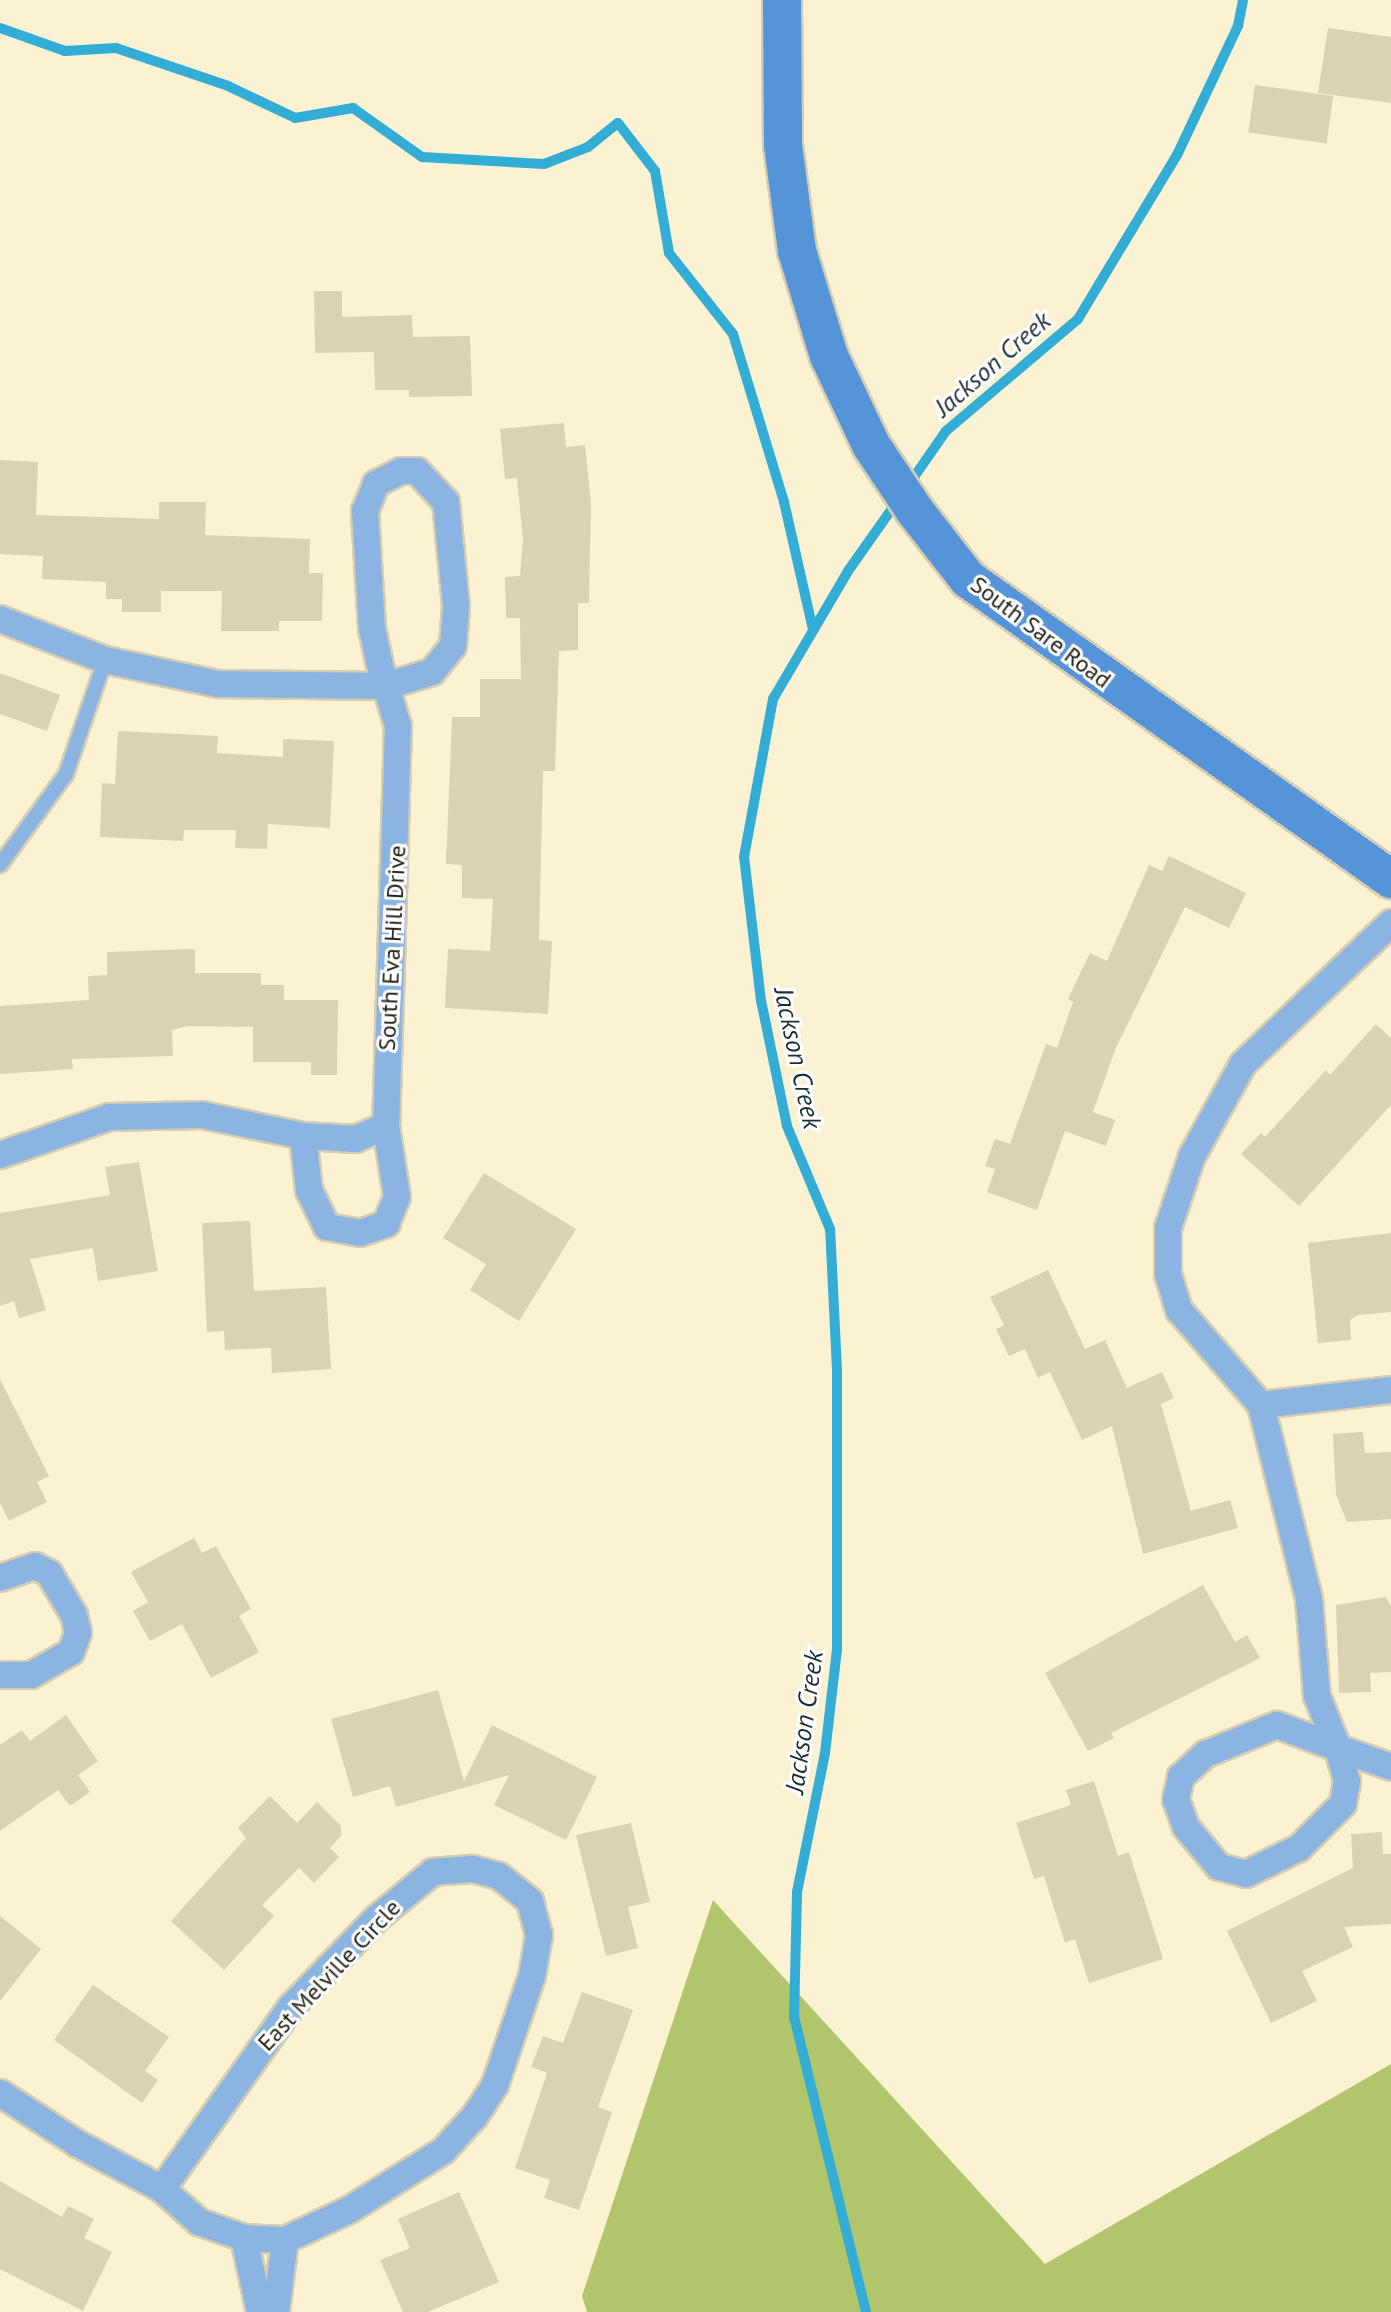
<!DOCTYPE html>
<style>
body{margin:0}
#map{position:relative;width:1391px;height:2312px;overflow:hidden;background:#fbf2d4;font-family:"PT Sans",sans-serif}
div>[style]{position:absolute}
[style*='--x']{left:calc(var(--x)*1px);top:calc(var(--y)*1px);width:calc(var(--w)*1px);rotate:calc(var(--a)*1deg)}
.forest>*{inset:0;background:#b1c66c}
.stream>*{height:10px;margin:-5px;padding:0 5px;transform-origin:5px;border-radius:5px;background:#33add5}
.building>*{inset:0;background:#dad2b5;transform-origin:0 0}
.roads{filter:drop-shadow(2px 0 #d4cdb2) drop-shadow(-2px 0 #d4cdb2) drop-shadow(0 2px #d4cdb2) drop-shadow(0 -2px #d4cdb2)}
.service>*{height:14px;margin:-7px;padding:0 7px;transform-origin:7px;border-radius:7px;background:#8bb4e2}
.minor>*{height:26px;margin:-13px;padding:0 13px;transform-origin:13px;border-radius:13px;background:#8bb4e2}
.secondary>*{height:38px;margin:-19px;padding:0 19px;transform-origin:19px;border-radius:19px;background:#5594d8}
span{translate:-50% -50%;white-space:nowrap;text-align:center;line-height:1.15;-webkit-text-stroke:6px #fff;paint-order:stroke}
.street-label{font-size:24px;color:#252217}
.water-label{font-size:26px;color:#1a2e36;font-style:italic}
</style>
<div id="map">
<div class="forest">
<i style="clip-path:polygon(713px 1900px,1045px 2264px,1391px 2064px,1391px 2312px,587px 2312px,582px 2296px)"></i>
</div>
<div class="stream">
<i style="--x:0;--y:28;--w:69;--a:19.5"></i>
<i style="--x:65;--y:51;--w:51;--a:-3.4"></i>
<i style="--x:116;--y:48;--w:118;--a:18.7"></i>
<i style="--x:228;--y:86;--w:74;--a:25.5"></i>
<i style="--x:295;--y:118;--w:59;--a:-9.8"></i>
<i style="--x:353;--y:108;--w:85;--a:35.4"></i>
<i style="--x:422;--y:157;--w:122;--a:3.3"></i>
<i style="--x:544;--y:164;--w:47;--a:-21.1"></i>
<i style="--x:588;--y:147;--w:38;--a:-39"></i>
<i style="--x:618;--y:123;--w:61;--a:52.4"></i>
<i style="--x:655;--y:171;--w:83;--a:80.3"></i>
<i style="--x:669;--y:253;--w:103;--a:51.7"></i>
<i style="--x:733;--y:334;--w:176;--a:73.1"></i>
<i style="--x:784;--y:502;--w:131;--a:77.2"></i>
<i style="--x:907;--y:487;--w:68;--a:-55.1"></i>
<i style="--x:946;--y:431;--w:173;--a:-40.3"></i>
<i style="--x:1078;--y:319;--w:192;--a:-58.9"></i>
<i style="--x:1177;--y:155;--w:143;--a:-64.7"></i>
<i style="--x:1238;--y:26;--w:26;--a:-79"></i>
<i style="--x:866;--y:2312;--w:304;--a:-103.7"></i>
<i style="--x:794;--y:2017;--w:125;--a:-88.6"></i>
<i style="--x:797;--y:1892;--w:142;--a:-78.6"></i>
<i style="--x:825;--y:1753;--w:105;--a:-83.4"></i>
<i style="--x:837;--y:1649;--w:279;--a:-90"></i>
<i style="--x:837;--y:1370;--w:141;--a:-92.8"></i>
<i style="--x:830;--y:1229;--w:112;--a:-112.7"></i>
<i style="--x:787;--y:1126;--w:128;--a:-101.7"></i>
<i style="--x:761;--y:1001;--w:145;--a:-96.7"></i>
<i style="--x:744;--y:857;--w:161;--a:-79.6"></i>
<i style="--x:773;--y:699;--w:148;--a:-59.6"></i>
<i style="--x:848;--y:571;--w:87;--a:-54.8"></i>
</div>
<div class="building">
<i style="clip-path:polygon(1328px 28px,1391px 37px,1391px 103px,1318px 93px)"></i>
<i style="left:1255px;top:85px;width:79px;height:48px;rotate:8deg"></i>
<i style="clip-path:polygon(314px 291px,342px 291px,342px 317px,412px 315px,413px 337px,470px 336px,472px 396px,409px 397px,409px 390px,375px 390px,374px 352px,315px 353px)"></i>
<i style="clip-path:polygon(564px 423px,566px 447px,585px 445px,591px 502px,589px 603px,578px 603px,578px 650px,559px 651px,555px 771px,543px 771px,539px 940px,552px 941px,548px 1014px,445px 1008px,448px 949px,490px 951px,493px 899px,462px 898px,462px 865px,446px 864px,452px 717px,480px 717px,480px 679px,521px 679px,520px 618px,506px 618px,505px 577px,520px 576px,523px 539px,517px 478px,505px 479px,500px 429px)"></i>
<i style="clip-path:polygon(0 460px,38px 462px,36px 515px,159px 519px,159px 502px,206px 502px,205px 535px,310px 539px,309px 573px,323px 573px,322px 621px,279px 621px,279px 631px,221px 631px,222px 591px,161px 591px,161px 612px,122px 612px,122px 599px,106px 599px,106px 582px,42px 579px,43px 556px,0 554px)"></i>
<i style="clip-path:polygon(0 673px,60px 695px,47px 731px,0 714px)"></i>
<i style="clip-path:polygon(118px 731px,218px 736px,217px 753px,283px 757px,283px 739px,334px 741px,330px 828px,268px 824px,267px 849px,235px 848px,236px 830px,184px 830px,183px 841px,100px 837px,102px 783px,115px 784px)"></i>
<i style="clip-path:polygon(1169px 856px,1246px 893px,1229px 928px,1185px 907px,1115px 1050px,1093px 1112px,1115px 1120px,1106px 1146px,1065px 1131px,1037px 1210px,987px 1192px,995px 1169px,985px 1166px,995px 1139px,1010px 1144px,1046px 1044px,1057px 1048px,1073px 1002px,1068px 999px,1090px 953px,1107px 961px,1149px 865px,1162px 871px)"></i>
<i style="clip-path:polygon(195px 949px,195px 973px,261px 973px,261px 985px,284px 985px,284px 1000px,338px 1000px,337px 1075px,311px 1075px,311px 1062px,253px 1062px,253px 1027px,188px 1026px,172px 1030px,173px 1056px,72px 1059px,73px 1069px,0 1074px,0 1006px,89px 1000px,88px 976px,107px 975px,107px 952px)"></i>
<i style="clip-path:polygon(1376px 1024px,1391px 1038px,1391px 1105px,1299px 1206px,1241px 1154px,1261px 1133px,1265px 1137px,1326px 1070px,1330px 1075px)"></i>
<i style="clip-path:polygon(139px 1162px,158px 1271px,98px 1281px,93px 1248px,30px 1259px,46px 1310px,19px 1318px,14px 1301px,0 1306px,0 1213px,110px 1195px,105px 1167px)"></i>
<i style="clip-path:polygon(484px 1173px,576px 1229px,519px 1321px,470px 1290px,486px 1264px,443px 1238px)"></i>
<i style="clip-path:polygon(250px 1221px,254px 1291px,326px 1287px,331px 1369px,272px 1373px,271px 1348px,225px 1350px,224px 1331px,207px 1332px,202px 1223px)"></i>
<i style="clip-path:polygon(1391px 1233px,1391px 1312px,1358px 1315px,1350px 1320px,1351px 1340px,1318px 1343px,1308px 1243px)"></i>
<i style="clip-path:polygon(1048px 1270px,1085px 1349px,1105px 1340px,1127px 1388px,1162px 1372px,1174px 1398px,1161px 1404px,1191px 1511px,1230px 1500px,1238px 1528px,1143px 1554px,1112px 1426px,1082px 1440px,1050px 1372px,1038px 1378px,1025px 1349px,1009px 1356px,996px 1329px,1004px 1325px,990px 1297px)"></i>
<i style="clip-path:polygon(0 1379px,49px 1476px,37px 1482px,47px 1502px,9px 1521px,0 1503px)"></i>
<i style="clip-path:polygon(1363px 1432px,1365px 1453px,1391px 1452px,1391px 1519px,1347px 1522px,1336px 1495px,1333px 1434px)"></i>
<i style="clip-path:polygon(194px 1538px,202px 1553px,216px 1546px,251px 1609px,239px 1616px,259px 1652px,211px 1678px,182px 1624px,150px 1641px,133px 1611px,148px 1602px,131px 1572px)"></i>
<i style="clip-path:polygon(1203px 1585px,1235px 1642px,1247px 1635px,1260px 1658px,1111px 1733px,1114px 1738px,1088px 1751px,1045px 1673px)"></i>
<i style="clip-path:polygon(1386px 1597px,1391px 1607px,1391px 1672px,1370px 1673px,1371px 1692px,1339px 1693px,1336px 1605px)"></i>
<i style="clip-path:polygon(438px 1690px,464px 1781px,492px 1725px,597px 1777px,566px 1840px,494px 1805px,509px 1775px,396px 1807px,390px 1786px,353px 1797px,331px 1719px)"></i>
<i style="clip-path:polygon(66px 1715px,98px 1761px,78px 1775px,90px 1792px,70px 1806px,58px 1790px,0 1831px,0 1745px,22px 1730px,30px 1741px)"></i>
<i style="clip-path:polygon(1094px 1781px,1118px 1856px,1129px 1852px,1163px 1959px,1089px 1983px,1075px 1939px,1065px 1943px,1044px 1876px,1034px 1879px,1016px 1823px,1071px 1805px,1066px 1790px)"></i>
<i style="clip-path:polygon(270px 1796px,297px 1823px,317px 1802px,341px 1826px,341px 1836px,330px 1848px,339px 1857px,314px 1883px,299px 1868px,262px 1905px,274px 1916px,224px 1970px,171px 1921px,246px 1838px,238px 1828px)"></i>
<i style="clip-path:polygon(631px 1823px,650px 1902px,628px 1907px,638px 1948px,606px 1956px,576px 1835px)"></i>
<i style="clip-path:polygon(1382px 1832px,1383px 1854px,1391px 1854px,1391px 1924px,1344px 1927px,1353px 1947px,1302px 1971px,1317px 2001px,1271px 2023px,1227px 1931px,1353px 1868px,1351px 1834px)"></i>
<i style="clip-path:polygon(0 1916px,41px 1949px,0 2001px)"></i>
<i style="clip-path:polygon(93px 1985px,169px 2037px,145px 2071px,158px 2080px,142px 2103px,54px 2040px)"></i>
<i style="clip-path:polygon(582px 1992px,633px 2010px,598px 2107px,612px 2112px,579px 2210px,544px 2198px,550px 2180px,515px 2168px,547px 2073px,531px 2067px,543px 2036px,563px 2043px)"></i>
<i style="clip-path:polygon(0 2181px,62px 2217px,68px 2206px,94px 2219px,84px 2238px,112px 2252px,83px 2311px,0 2269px)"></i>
<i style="clip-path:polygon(459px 2192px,499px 2282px,428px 2312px,403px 2312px,380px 2260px,410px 2248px,398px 2219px)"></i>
</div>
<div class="roads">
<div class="service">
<i style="--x:0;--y:865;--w:112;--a:-54"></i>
<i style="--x:66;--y:774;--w:120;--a:-71.1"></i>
</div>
<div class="minor">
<i style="--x:0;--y:619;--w:113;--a:21.3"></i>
<i style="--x:105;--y:660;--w:116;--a:12"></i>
<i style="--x:218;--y:684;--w:168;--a:0.7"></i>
<i style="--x:386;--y:686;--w:48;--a:-16.9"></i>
<i style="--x:432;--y:672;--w:33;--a:-51"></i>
<i style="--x:453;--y:646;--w:40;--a:-85.7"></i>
<i style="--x:456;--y:606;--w:104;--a:-95.5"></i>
<i style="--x:446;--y:502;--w:42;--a:-133.1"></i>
<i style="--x:417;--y:471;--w:16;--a:180"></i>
<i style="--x:401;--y:471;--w:28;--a:153"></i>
<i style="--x:376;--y:484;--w:29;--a:112"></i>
<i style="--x:365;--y:511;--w:117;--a:86.6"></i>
<i style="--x:372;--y:628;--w:35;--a:78"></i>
<i style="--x:379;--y:662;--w:25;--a:74"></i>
<i style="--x:386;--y:686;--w:42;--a:73.3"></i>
<i style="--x:398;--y:726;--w:400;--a:91.7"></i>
<i style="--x:386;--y:1126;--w:33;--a:157"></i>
<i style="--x:356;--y:1139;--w:53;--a:-176.8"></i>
<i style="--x:1391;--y:923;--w:204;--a:136.4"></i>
<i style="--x:1243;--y:1064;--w:105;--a:119"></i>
<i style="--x:1192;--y:1156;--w:76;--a:108.4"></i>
<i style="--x:1168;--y:1228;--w:46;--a:90"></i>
<i style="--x:1168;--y:1274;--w:38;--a:73"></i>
<i style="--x:1179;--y:1310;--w:125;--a:49.2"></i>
<i style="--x:1261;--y:1405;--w:200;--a:76.1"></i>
<i style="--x:1309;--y:1599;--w:97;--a:85.3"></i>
<i style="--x:1317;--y:1696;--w:56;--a:68"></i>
<i style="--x:1338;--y:1748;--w:56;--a:19.7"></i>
<i style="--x:0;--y:1155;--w:115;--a:-19.2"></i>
<i style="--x:109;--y:1117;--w:93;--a:-1.2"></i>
<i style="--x:202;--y:1115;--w:103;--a:11.7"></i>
<i style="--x:303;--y:1136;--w:54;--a:83.7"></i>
<i style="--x:309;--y:1190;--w:41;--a:64.1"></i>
<i style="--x:327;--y:1227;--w:34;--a:10"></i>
<i style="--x:360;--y:1233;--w:28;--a:-19"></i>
<i style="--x:386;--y:1224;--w:29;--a:-68"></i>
<i style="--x:397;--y:1197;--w:72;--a:-98.8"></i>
<i style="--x:1261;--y:1405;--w:131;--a:-6.6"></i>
<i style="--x:0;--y:1578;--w:37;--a:-19"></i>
<i style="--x:35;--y:1566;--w:16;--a:27"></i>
<i style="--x:49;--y:1573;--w:49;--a:59.2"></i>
<i style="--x:74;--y:1615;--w:18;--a:77"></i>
<i style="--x:78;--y:1633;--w:20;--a:110"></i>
<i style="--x:71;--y:1652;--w:46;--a:150.1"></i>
<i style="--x:31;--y:1675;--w:31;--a:180"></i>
<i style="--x:1277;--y:1725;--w:65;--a:20.7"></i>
<i style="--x:1338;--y:1748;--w:34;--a:75"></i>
<i style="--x:1347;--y:1781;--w:23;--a:100"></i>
<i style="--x:1343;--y:1804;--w:62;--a:135"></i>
<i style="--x:1299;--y:1848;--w:59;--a:153.9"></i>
<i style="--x:1246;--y:1874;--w:28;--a:-165"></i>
<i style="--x:1219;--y:1867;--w:52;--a:-129.5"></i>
<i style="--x:1186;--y:1827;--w:29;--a:-110"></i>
<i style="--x:1176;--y:1800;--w:24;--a:-78"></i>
<i style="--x:1181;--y:1777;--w:34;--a:-43"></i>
<i style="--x:1206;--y:1754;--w:77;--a:-22.2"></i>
<i style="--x:0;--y:2093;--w:93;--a:33.2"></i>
<i style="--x:78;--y:2144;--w:95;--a:28.2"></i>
<i style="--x:162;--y:2189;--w:50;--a:41.7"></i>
<i style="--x:199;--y:2222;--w:48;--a:19.6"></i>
<i style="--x:244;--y:2238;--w:41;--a:2.8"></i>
<i style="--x:285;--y:2240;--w:71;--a:-25.1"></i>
<i style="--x:349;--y:2210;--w:111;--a:-32.1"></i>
<i style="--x:443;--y:2151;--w:47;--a:-47.6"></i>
<i style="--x:475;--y:2116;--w:37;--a:-57"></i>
<i style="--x:495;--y:2085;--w:115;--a:-71.3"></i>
<i style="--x:532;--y:1976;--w:42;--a:-80.3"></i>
<i style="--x:539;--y:1935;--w:35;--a:-105"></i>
<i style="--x:530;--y:1901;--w:40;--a:-141"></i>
<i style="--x:499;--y:1876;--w:28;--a:-165"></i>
<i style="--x:472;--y:1869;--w:39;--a:176"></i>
<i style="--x:433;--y:1872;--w:72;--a:140.6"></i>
<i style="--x:377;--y:1918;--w:124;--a:134"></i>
<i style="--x:291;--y:2007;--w:223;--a:125.3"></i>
<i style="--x:244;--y:2238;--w:76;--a:77.8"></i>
<i style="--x:276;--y:2312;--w:73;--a:-82.9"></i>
</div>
<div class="secondary">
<i style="--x:782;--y:0;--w:145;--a:89.6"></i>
<i style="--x:783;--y:145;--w:107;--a:82.5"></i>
<i style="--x:797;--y:251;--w:110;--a:73.1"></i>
<i style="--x:829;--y:356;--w:98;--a:64.7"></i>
<i style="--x:871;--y:445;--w:79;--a:56.3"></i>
<i style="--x:915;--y:511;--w:86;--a:52.1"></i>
<i style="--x:968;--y:579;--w:519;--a:35.35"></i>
</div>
</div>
<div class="street-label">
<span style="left:1041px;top:632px;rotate:37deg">South Sare Road</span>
<span style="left:392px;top:948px;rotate:-87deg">South Eva Hill Drive</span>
<span style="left:329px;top:1975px;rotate:-47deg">East Melville Circle</span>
</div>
<div class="water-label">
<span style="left:992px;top:364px;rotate:-41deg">Jackson Creek</span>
<span style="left:798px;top:1058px;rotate:78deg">Jackson Creek</span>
<span style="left:804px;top:1722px;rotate:-82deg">Jackson Creek</span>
</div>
</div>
